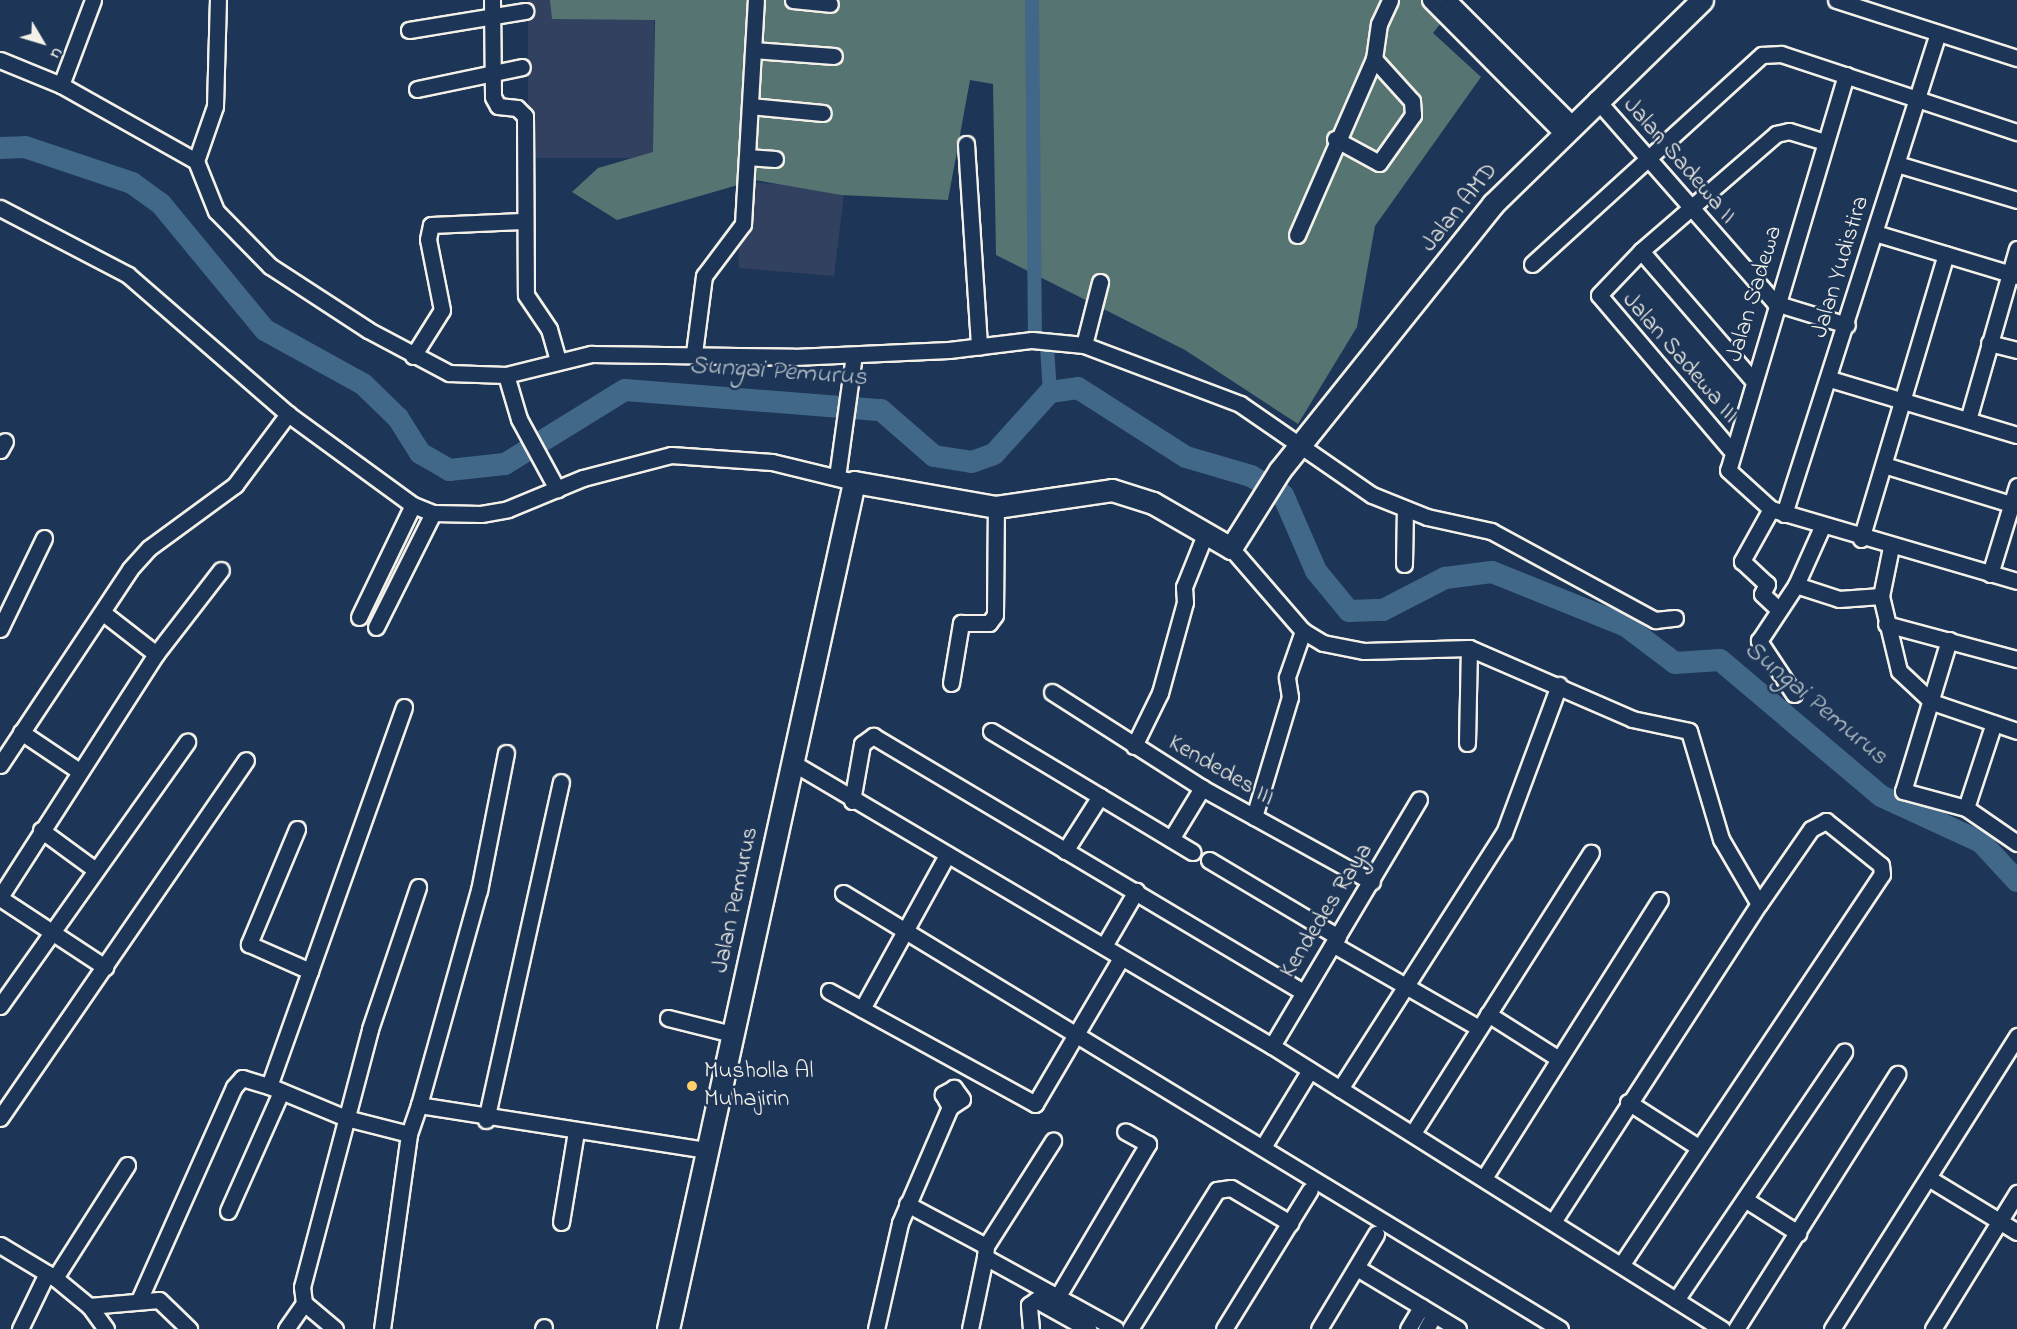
<!DOCTYPE html>
<style>
body{margin:0}
#map{position:relative;width:2017px;height:1329px;overflow:hidden;background:#1d3557;font-family:"Indie Flower",sans-serif}
div>[style]{position:absolute}
[style*='--x']{left:calc(var(--x)*1px);top:calc(var(--y)*1px);width:calc(var(--w)*1px);rotate:calc(var(--a)*1deg)}
.built>*{inset:0;background:#32415f;transform-origin:0 0}
.green>*{inset:0;background:#567472}
.canal>*{height:14px;margin:-7px;padding:0 7px;transform-origin:7px;border-radius:7px;background:#426889}
.river>*{height:22px;margin:-11px;padding:0 11px;transform-origin:11px;border-radius:11px;background:#426889}
.roads{filter:drop-shadow(2px 0 #f4f1e8) drop-shadow(-2px 0 #f4f1e8) drop-shadow(0 2px #f4f1e8) drop-shadow(0 -2px #f4f1e8)}
.street>*{height:15px;margin:-7.5px;padding:0 7.5px;transform-origin:7.5px;border-radius:7.5px;background:#1d3557}
.secondary>*{height:21px;margin:-10.5px;padding:0 10.5px;transform-origin:10.5px;border-radius:10.5px;background:#1d3557}
.dots>*{width:16px;height:16px;translate:-50% -50%;box-sizing:border-box;border:3px solid #1d3557;border-radius:50%}
span{translate:-50% -50%;white-space:nowrap;text-align:center;line-height:1.15;-webkit-text-stroke:5px #1d3557;paint-order:stroke}
.street-label{font-size:24px;color:#f4f1e8}
.poi-label{font-size:24px;color:#f4f1e8}
.left{translate:0 -50%;text-align:left}
.water-label{font-size:26px;color:#b6c1c7;font-style:italic}
.north{position:absolute;left:12px;top:12px;width:60px;height:60px;-webkit-text-stroke:4px #1d3557;paint-order:stroke;rotate:128deg;font-size:16px;font-weight:700;line-height:24px;text-align:center;color:#f4f1e8}
.north::after{content:'';display:block;margin:auto;width:21px;height:27px;background:#f4f1e8;clip-path:polygon(50% 0,100% 100%,50% 72%,0 100%)}
</style>
<div id="map">
<div class="built">
<i style="left:528px;top:0;width:126px;height:158px"></i>
<i style="clip-path:polygon(737px 182px,845px 187px,834px 276px,739px 268px)"></i>
</div>
<div class="green">
<i style="clip-path:polygon(550px 0,1459px 0,1433px 33px,1481px 77px,1375px 226px,1357px 327px,1298px 424px,1185px 350px,996px 255px,993px 84px,970px 80px,948px 200px,841px 195px,755px 180px,617px 220px,572px 192px,598px 168px,653px 152px,655px 20px,552px 19px)"></i>
</div>
<div class="canal">
<i style="--x:1032;--y:0;--w:336;--a:89.5"></i>
<i style="--x:1035;--y:336;--w:17;--a:45"></i>
<i style="--x:1047;--y:348;--w:44;--a:86.1"></i>
</div>
<div class="river">
<i style="--x:0;--y:148;--w:25;--a:-2"></i>
<i style="--x:25;--y:147;--w:113;--a:18.6"></i>
<i style="--x:132;--y:183;--w:36;--a:36"></i>
<i style="--x:161;--y:204;--w:163;--a:50.5"></i>
<i style="--x:265;--y:330;--w:112;--a:28.9"></i>
<i style="--x:363;--y:384;--w:49;--a:44.2"></i>
<i style="--x:398;--y:418;--w:41;--a:57.8"></i>
<i style="--x:420;--y:453;--w:34;--a:30"></i>
<i style="--x:449;--y:470;--w:56;--a:-6.1"></i>
<i style="--x:505;--y:464;--w:141;--a:-31.7"></i>
<i style="--x:625;--y:390;--w:257;--a:4.5"></i>
<i style="--x:881;--y:410;--w:70;--a:41"></i>
<i style="--x:934;--y:456;--w:38;--a:9"></i>
<i style="--x:972;--y:462;--w:23;--a:-20"></i>
<i style="--x:994;--y:454;--w:84;--a:-47.9"></i>
<i style="--x:1050;--y:392;--w:28;--a:-8"></i>
<i style="--x:1078;--y:388;--w:128;--a:32.6"></i>
<i style="--x:1186;--y:457;--w:68;--a:16.3"></i>
<i style="--x:1251;--y:476;--w:37;--a:31"></i>
<i style="--x:1283;--y:495;--w:83;--a:66.5"></i>
<i style="--x:1316;--y:571;--w:52;--a:50.5"></i>
<i style="--x:1349;--y:611;--w:34;--a:-2"></i>
<i style="--x:1383;--y:610;--w:70;--a:-27.3"></i>
<i style="--x:1445;--y:578;--w:47;--a:-7.3"></i>
<i style="--x:1492;--y:572;--w:144;--a:21.9"></i>
<i style="--x:1626;--y:626;--w:61;--a:37.1"></i>
<i style="--x:1675;--y:663;--w:45;--a:-3.8"></i>
<i style="--x:1720;--y:660;--w:211;--a:40.2"></i>
<i style="--x:1881;--y:796;--w:110;--a:24.7"></i>
<i style="--x:1981;--y:842;--w:53;--a:47.3"></i>
</div>
<div class="roads">
<div class="street">
<i style="--x:492;--y:0;--w:97;--a:89.4"></i>
<i style="--x:493;--y:97;--w:10;--a:61"></i>
<i style="--x:498;--y:106;--w:19;--a:6"></i>
<i style="--x:517;--y:108;--w:11;--a:45"></i>
<i style="--x:525;--y:116;--w:179;--a:89.7"></i>
<i style="--x:526;--y:295;--w:41;--a:55.9"></i>
<i style="--x:549;--y:329;--w:33;--a:74"></i>
<i style="--x:793;--y:0;--w:37;--a:6"></i>
<i style="--x:1430;--y:0;--w:186;--a:45.2"></i>
<i style="--x:1448;--y:0;--w:174;--a:45"></i>
<i style="--x:1836;--y:0;--w:190;--a:17.8"></i>
<i style="--x:409;--y:30;--w:118;--a:-9.3"></i>
<i style="--x:753;--y:50;--w:81;--a:4.2"></i>
<i style="--x:0;--y:60;--w:66;--a:22.3"></i>
<i style="--x:61;--y:85;--w:155;--a:29.4"></i>
<i style="--x:196;--y:161;--w:54;--a:68.2"></i>
<i style="--x:216;--y:211;--w:77;--a:45.5"></i>
<i style="--x:270;--y:266;--w:117;--a:33.1"></i>
<i style="--x:368;--y:330;--w:92;--a:28"></i>
<i style="--x:449;--y:373;--w:57;--a:2"></i>
<i style="--x:506;--y:375;--w:88;--a:-13.9"></i>
<i style="--x:591;--y:354;--w:203;--a:0.8"></i>
<i style="--x:794;--y:357;--w:155;--a:-2.6"></i>
<i style="--x:949;--y:350;--w:84;--a:-6.9"></i>
<i style="--x:1032;--y:340;--w:52;--a:5.5"></i>
<i style="--x:1084;--y:345;--w:167;--a:20.7"></i>
<i style="--x:1240;--y:404;--w:160;--a:34.6"></i>
<i style="--x:1372;--y:495;--w:59;--a:21.8"></i>
<i style="--x:1427;--y:517;--w:66;--a:12.3"></i>
<i style="--x:1491;--y:531;--w:187;--a:28.5"></i>
<i style="--x:1655;--y:620;--w:20;--a:-6"></i>
<i style="--x:1846;--y:75;--w:412;--a:106.6"></i>
<i style="--x:1728;--y:470;--w:58;--a:42.2"></i>
<i style="--x:1771;--y:509;--w:256;--a:16.3"></i>
<i style="--x:61;--y:85;--w:91;--a:-69.4"></i>
<i style="--x:417;--y:89;--w:107;--a:-11.8"></i>
<i style="--x:1596;--y:99;--w:271;--a:48.7"></i>
<i style="--x:1775;--y:303;--w:75;--a:17"></i>
<i style="--x:750;--y:106;--w:73;--a:5.5"></i>
<i style="--x:1335;--y:139;--w:50;--a:28.6"></i>
<i style="--x:1379;--y:163;--w:59;--a:-54.7"></i>
<i style="--x:1413;--y:115;--w:14;--a:-94"></i>
<i style="--x:1412;--y:101;--w:57;--a:-132.1"></i>
<i style="--x:966;--y:144;--w:203;--a:86.3"></i>
<i style="--x:747;--y:157;--w:28;--a:4"></i>
<i style="--x:196;--y:161;--w:58;--a:-70.9"></i>
<i style="--x:215;--y:106;--w:106;--a:-88.4"></i>
<i style="--x:1897;--y:164;--w:125;--a:16.7"></i>
<i style="--x:0;--y:208;--w:144;--a:27.6"></i>
<i style="--x:128;--y:275;--w:212;--a:41"></i>
<i style="--x:288;--y:414;--w:155;--a:36.1"></i>
<i style="--x:413;--y:505;--w:22;--a:22"></i>
<i style="--x:433;--y:513;--w:48;--a:1.2"></i>
<i style="--x:481;--y:514;--w:27;--a:-10"></i>
<i style="--x:508;--y:509;--w:81;--a:-22.5"></i>
<i style="--x:583;--y:478;--w:91;--a:-14.6"></i>
<i style="--x:671;--y:455;--w:101;--a:4"></i>
<i style="--x:772;--y:462;--w:84;--a:13.7"></i>
<i style="--x:1875;--y:233;--w:148;--a:16.8"></i>
<i style="--x:1297;--y:235;--w:192;--a:-66.4"></i>
<i style="--x:1374;--y:59;--w:35;--a:-82"></i>
<i style="--x:1379;--y:24;--w:26;--a:-65"></i>
<i style="--x:1641;--y:251;--w:169;--a:49.1"></i>
<i style="--x:1532;--y:264;--w:311;--a:-42.3"></i>
<i style="--x:1762;--y:55;--w:19;--a:-3"></i>
<i style="--x:1781;--y:54;--w:249;--a:18.3"></i>
<i style="--x:1989;--y:343;--w:29;--a:14"></i>
<i style="--x:1084;--y:345;--w:65;--a:-75.7"></i>
<i style="--x:694;--y:353;--w:78;--a:-82.6"></i>
<i style="--x:704;--y:276;--w:65;--a:-53.1"></i>
<i style="--x:743;--y:224;--w:224;--a:-86.7"></i>
<i style="--x:413;--y:356;--w:54;--a:-57.8"></i>
<i style="--x:442;--y:310;--w:72;--a:-101.2"></i>
<i style="--x:428;--y:239;--w:14;--a:-78"></i>
<i style="--x:431;--y:225;--w:91;--a:-2.5"></i>
<i style="--x:506;--y:375;--w:46;--a:73.5"></i>
<i style="--x:519;--y:419;--w:80;--a:61.5"></i>
<i style="--x:1830;--y:379;--w:195;--a:16.7"></i>
<i style="--x:1968;--y:420;--w:178;--a:-74"></i>
<i style="--x:1730;--y:449;--w:202;--a:-130.4"></i>
<i style="--x:1599;--y:295;--w:61;--a:-46.3"></i>
<i style="--x:1641;--y:251;--w:179;--a:-40.9"></i>
<i style="--x:1776;--y:134;--w:13;--a:-13"></i>
<i style="--x:1789;--y:131;--w:38;--a:17"></i>
<i style="--x:0;--y:450;--w:10;--a:-61"></i>
<i style="--x:1884;--y:465;--w:139;--a:17.1"></i>
<i style="--x:837;--y:477;--w:123;--a:-82.1"></i>
<i style="--x:1771;--y:509;--w:60;--a:119.1"></i>
<i style="--x:1742;--y:561;--w:34;--a:43"></i>
<i style="--x:1767;--y:584;--w:11;--a:117"></i>
<i style="--x:1762;--y:594;--w:23;--a:43"></i>
<i style="--x:1784;--y:514;--w:505;--a:-72.25"></i>
<i style="--x:1861;--y:539;--w:297;--a:-73.4"></i>
<i style="--x:1891;--y:547;--w:50;--a:101.5"></i>
<i style="--x:1881;--y:596;--w:77;--a:76.5"></i>
<i style="--x:1899;--y:671;--w:45;--a:43.2"></i>
<i style="--x:1932;--y:702;--w:90;--a:18.8"></i>
<i style="--x:1231;--y:548;--w:110;--a:49.1"></i>
<i style="--x:1303;--y:631;--w:23;--a:31"></i>
<i style="--x:1323;--y:643;--w:42;--a:11"></i>
<i style="--x:1364;--y:651;--w:105;--a:-1.6"></i>
<i style="--x:1469;--y:648;--w:178;--a:23.5"></i>
<i style="--x:1632;--y:719;--w:58;--a:11.9"></i>
<i style="--x:1689;--y:731;--w:113;--a:73.5"></i>
<i style="--x:1721;--y:839;--w:75;--a:59.7"></i>
<i style="--x:1404;--y:564;--w:55;--a:-89"></i>
<i style="--x:1990;--y:574;--w:92;--a:-72.9"></i>
<i style="--x:1796;--y:585;--w:45;--a:18"></i>
<i style="--x:1839;--y:599;--w:42;--a:-4.1"></i>
<i style="--x:359;--y:617;--w:124;--a:-64.3"></i>
<i style="--x:1886;--y:624;--w:136;--a:15"></i>
<i style="--x:376;--y:627;--w:127;--a:-63.4"></i>
<i style="--x:0;--y:629;--w:101;--a:-64.2"></i>
<i style="--x:1949;--y:640;--w:158;--a:106.9"></i>
<i style="--x:1903;--y:791;--w:65;--a:15.1"></i>
<i style="--x:1966;--y:808;--w:62;--a:34.5"></i>
<i style="--x:156;--y:654;--w:106;--a:-52.3"></i>
<i style="--x:951;--y:683;--w:61;--a:-80.5"></i>
<i style="--x:961;--y:623;--w:28;--a:0"></i>
<i style="--x:989;--y:623;--w:10;--a:-53"></i>
<i style="--x:995;--y:615;--w:108;--a:-89.5"></i>
<i style="--x:1052;--y:692;--w:178;--a:32.6"></i>
<i style="--x:1202;--y:788;--w:194;--a:28.9"></i>
<i style="--x:1794;--y:694;--w:64;--a:-123.4"></i>
<i style="--x:1759;--y:641;--w:67;--a:-56.5"></i>
<i style="--x:1796;--y:585;--w:64;--a:-65.9"></i>
<i style="--x:404;--y:707;--w:402;--a:109.6"></i>
<i style="--x:269;--y:1086;--w:83;--a:22.6"></i>
<i style="--x:346;--y:1118;--w:65;--a:14.3"></i>
<i style="--x:991;--y:731;--w:235;--a:31"></i>
<i style="--x:21;--y:732;--w:70;--a:33.9"></i>
<i style="--x:1467;--y:743;--w:95;--a:-88.8"></i>
<i style="--x:1134;--y:746;--w:59;--a:-63.9"></i>
<i style="--x:1160;--y:693;--w:94;--a:-74.6"></i>
<i style="--x:1185;--y:602;--w:15;--a:-94"></i>
<i style="--x:1184;--y:587;--w:59;--a:-68.2"></i>
<i style="--x:506;--y:753;--w:140;--a:101.1"></i>
<i style="--x:479;--y:890;--w:223;--a:105.6"></i>
<i style="--x:419;--y:1105;--w:292;--a:8.9"></i>
<i style="--x:793;--y:763;--w:556;--a:30.58"></i>
<i style="--x:1272;--y:1046;--w:532;--a:32.17"></i>
<i style="--x:0;--y:765;--w:235;--a:-56.4"></i>
<i style="--x:130;--y:569;--w:28;--a:-48"></i>
<i style="--x:149;--y:548;--w:107;--a:-36.2"></i>
<i style="--x:235;--y:485;--w:89;--a:-53.3"></i>
<i style="--x:852;--y:801;--w:58;--a:-80"></i>
<i style="--x:862;--y:744;--w:14;--a:-36"></i>
<i style="--x:873;--y:736;--w:500;--a:30.77"></i>
<i style="--x:1966;--y:808;--w:89;--a:-71.8"></i>
<i style="--x:1254;--y:817;--w:125;--a:-73.3"></i>
<i style="--x:1290;--y:697;--w:20;--a:-99"></i>
<i style="--x:1287;--y:677;--w:49;--a:-70.8"></i>
<i style="--x:297;--y:829;--w:125;--a:112.7"></i>
<i style="--x:249;--y:944;--w:67;--a:23.9"></i>
<i style="--x:41;--y:830;--w:66;--a:36.3"></i>
<i style="--x:1171;--y:839;--w:60;--a:-58.7"></i>
<i style="--x:1065;--y:851;--w:65;--a:-57.5"></i>
<i style="--x:1209;--y:860;--w:150;--a:30.8"></i>
<i style="--x:843;--y:893;--w:839;--a:31.3"></i>
<i style="--x:0;--y:897;--w:289;--a:-57.3"></i>
<i style="--x:156;--y:654;--w:68;--a:-142.1"></i>
<i style="--x:0;--y:898;--w:126;--a:33.3"></i>
<i style="--x:1334;--y:945;--w:167;--a:29.8"></i>
<i style="--x:1104;--y:946;--w:64;--a:-59.8"></i>
<i style="--x:829;--y:991;--w:235;--a:28.7"></i>
<i style="--x:1035;--y:1104;--w:169;--a:-59.5"></i>
<i style="--x:0;--y:1006;--w:324;--a:-54.7"></i>
<i style="--x:862;--y:1009;--w:176;--a:-61.1"></i>
<i style="--x:1488;--y:1014;--w:84;--a:32.4"></i>
<i style="--x:668;--y:1018;--w:66;--a:14"></i>
<i style="--x:1272;--y:1046;--w:287;--a:-59.2"></i>
<i style="--x:1340;--y:1089;--w:304;--a:-57.4"></i>
<i style="--x:1504;--y:833;--w:158;--a:-69.6"></i>
<i style="--x:1628;--y:1102;--w:83;--a:32.7"></i>
<i style="--x:0;--y:1118;--w:434;--a:-55.5"></i>
<i style="--x:486;--y:1120;--w:346;--a:-77.5"></i>
<i style="--x:1413;--y:1133;--w:332;--a:-57.6"></i>
<i style="--x:1263;--y:1147;--w:90;--a:-58.6"></i>
<i style="--x:1484;--y:1178;--w:329;--a:-57.7"></i>
<i style="--x:1930;--y:1179;--w:102;--a:31.3"></i>
<i style="--x:1746;--y:1200;--w:62;--a:32.4"></i>
<i style="--x:907;--y:1204;--w:89;--a:28"></i>
<i style="--x:228;--y:1211;--w:130;--a:-66"></i>
<i style="--x:561;--y:1222;--w:92;--a:-80.6"></i>
<i style="--x:1553;--y:1222;--w:379;--a:-57.1"></i>
<i style="--x:1759;--y:904;--w:91;--a:-55.3"></i>
<i style="--x:1811;--y:829;--w:17;--a:-28"></i>
<i style="--x:1826;--y:821;--w:70;--a:38.7"></i>
<i style="--x:1881;--y:865;--w:9;--a:84"></i>
<i style="--x:1882;--y:874;--w:470;--a:123.7"></i>
<i style="--x:0;--y:1245;--w:64;--a:31"></i>
<i style="--x:986;--y:1246;--w:11;--a:95"></i>
<i style="--x:985;--y:1257;--w:149;--a:28.8"></i>
<i style="--x:986;--y:1246;--w:125;--a:-57.5"></i>
<i style="--x:1357;--y:1268;--w:118;--a:31.1"></i>
<i style="--x:1058;--y:1296;--w:177;--a:-59.4"></i>
<i style="--x:1148;--y:1144;--w:26;--a:-151"></i>
<i style="--x:140;--y:1298;--w:231;--a:-66"></i>
<i style="--x:234;--y:1087;--w:12;--a:-48"></i>
<i style="--x:242;--y:1078;--w:28;--a:17"></i>
<i style="--x:1676;--y:1300;--w:300;--a:-55.9"></i>
<i style="--x:89;--y:1306;--w:70;--a:-4.9"></i>
<i style="--x:159;--y:1300;--w:42;--a:44"></i>
<i style="--x:20;--y:1329;--w:62;--a:-64.3"></i>
<i style="--x:106;--y:1329;--w:29;--a:-126"></i>
<i style="--x:89;--y:1306;--w:44;--a:-140.5"></i>
<i style="--x:55;--y:1278;--w:134;--a:-57.5"></i>
<i style="--x:286;--y:1329;--w:32;--a:-55"></i>
<i style="--x:335;--y:1329;--w:40;--a:-140"></i>
<i style="--x:304;--y:1303;--w:16;--a:-97"></i>
<i style="--x:302;--y:1287;--w:267;--a:-75.2"></i>
<i style="--x:370;--y:1029;--w:150;--a:-71.3"></i>
<i style="--x:382;--y:1329;--w:197;--a:-82.1"></i>
<i style="--x:409;--y:1134;--w:31;--a:-71"></i>
<i style="--x:543;--y:1329;--w:2;--a:-63"></i>
<i style="--x:876;--y:1329;--w:109;--a:-77.2"></i>
<i style="--x:900;--y:1223;--w:126;--a:-66.7"></i>
<i style="--x:950;--y:1107;--w:14;--a:-34"></i>
<i style="--x:962;--y:1099;--w:14;--a:-126"></i>
<i style="--x:954;--y:1088;--w:13;--a:151"></i>
<i style="--x:943;--y:1094;--w:15;--a:62"></i>
<i style="--x:970;--y:1329;--w:74;--a:-78.2"></i>
<i style="--x:1031;--y:1329;--w:24;--a:-95"></i>
<i style="--x:1029;--y:1305;--w:9;--a:-36"></i>
<i style="--x:1036;--y:1300;--w:60;--a:29.1"></i>
<i style="--x:1130;--y:1329;--w:164;--a:-58"></i>
<i style="--x:1217;--y:1190;--w:14;--a:-8"></i>
<i style="--x:1231;--y:1188;--w:69;--a:30.7"></i>
<i style="--x:1224;--y:1329;--w:163;--a:-58.3"></i>
<i style="--x:1319;--y:1329;--w:111;--a:-59"></i>
<i style="--x:1408;--y:1329;--w:26;--a:-59"></i>
<i style="--x:1426;--y:1329;--w:16;--a:-60"></i>
<i style="--x:1736;--y:1329;--w:302;--a:-57.7"></i>
<i style="--x:1832;--y:1329;--w:347;--a:-57.7"></i>
<i style="--x:1933;--y:1329;--w:160;--a:-58.3"></i>
</div>
<div class="secondary">
<i style="--x:668;--y:1329;--w:867;--a:-77.61"></i>
<i style="--x:854;--y:482;--w:144;--a:10"></i>
<i style="--x:996;--y:507;--w:117;--a:-8.3"></i>
<i style="--x:1112;--y:490;--w:43;--a:17.6"></i>
<i style="--x:1153;--y:503;--w:90;--a:30"></i>
<i style="--x:1231;--y:548;--w:92;--a:-57.9"></i>
<i style="--x:1280;--y:470;--w:341;--a:-51.3"></i>
<i style="--x:1493;--y:204;--w:292;--a:-44.3"></i>
</div>
</div>
<div class="dots">
<i style="left:692px;top:1086px;background:#ffd166"></i>
</div>
<div class="street-label">
<span style="left:1679px;top:161px;rotate:49deg">Jalan Sadewa II</span>
<span style="left:1460px;top:208px;rotate:-51deg">Jalan AMD</span>
<span style="left:1841px;top:267px;rotate:-73deg">Jalan Yudistira</span>
<span style="left:1755px;top:294px;rotate:-73deg">Jalan Sadewa</span>
<span style="left:1680px;top:358px;rotate:49deg">Jalan Sadewa III</span>
<span style="left:1221px;top:771px;rotate:30deg">Kendedes III</span>
<span style="left:736px;top:900px;rotate:-78deg">Jalan Pemurus</span>
<span style="left:1327px;top:911px;rotate:-58deg">Kendedes Raya</span>
</div>
<div class="poi-label">
<span class="left" style="left:704px;top:1086px">Musholla Al<br>Muhajirin</span>
</div>
<div class="water-label">
<span style="left:778px;top:373px;rotate:4deg">Sungai Pemurus</span>
<span style="left:1815px;top:704px;rotate:40deg">Sungai Pemurus</span>
</div>
<div class="north">U</div>
</div>
